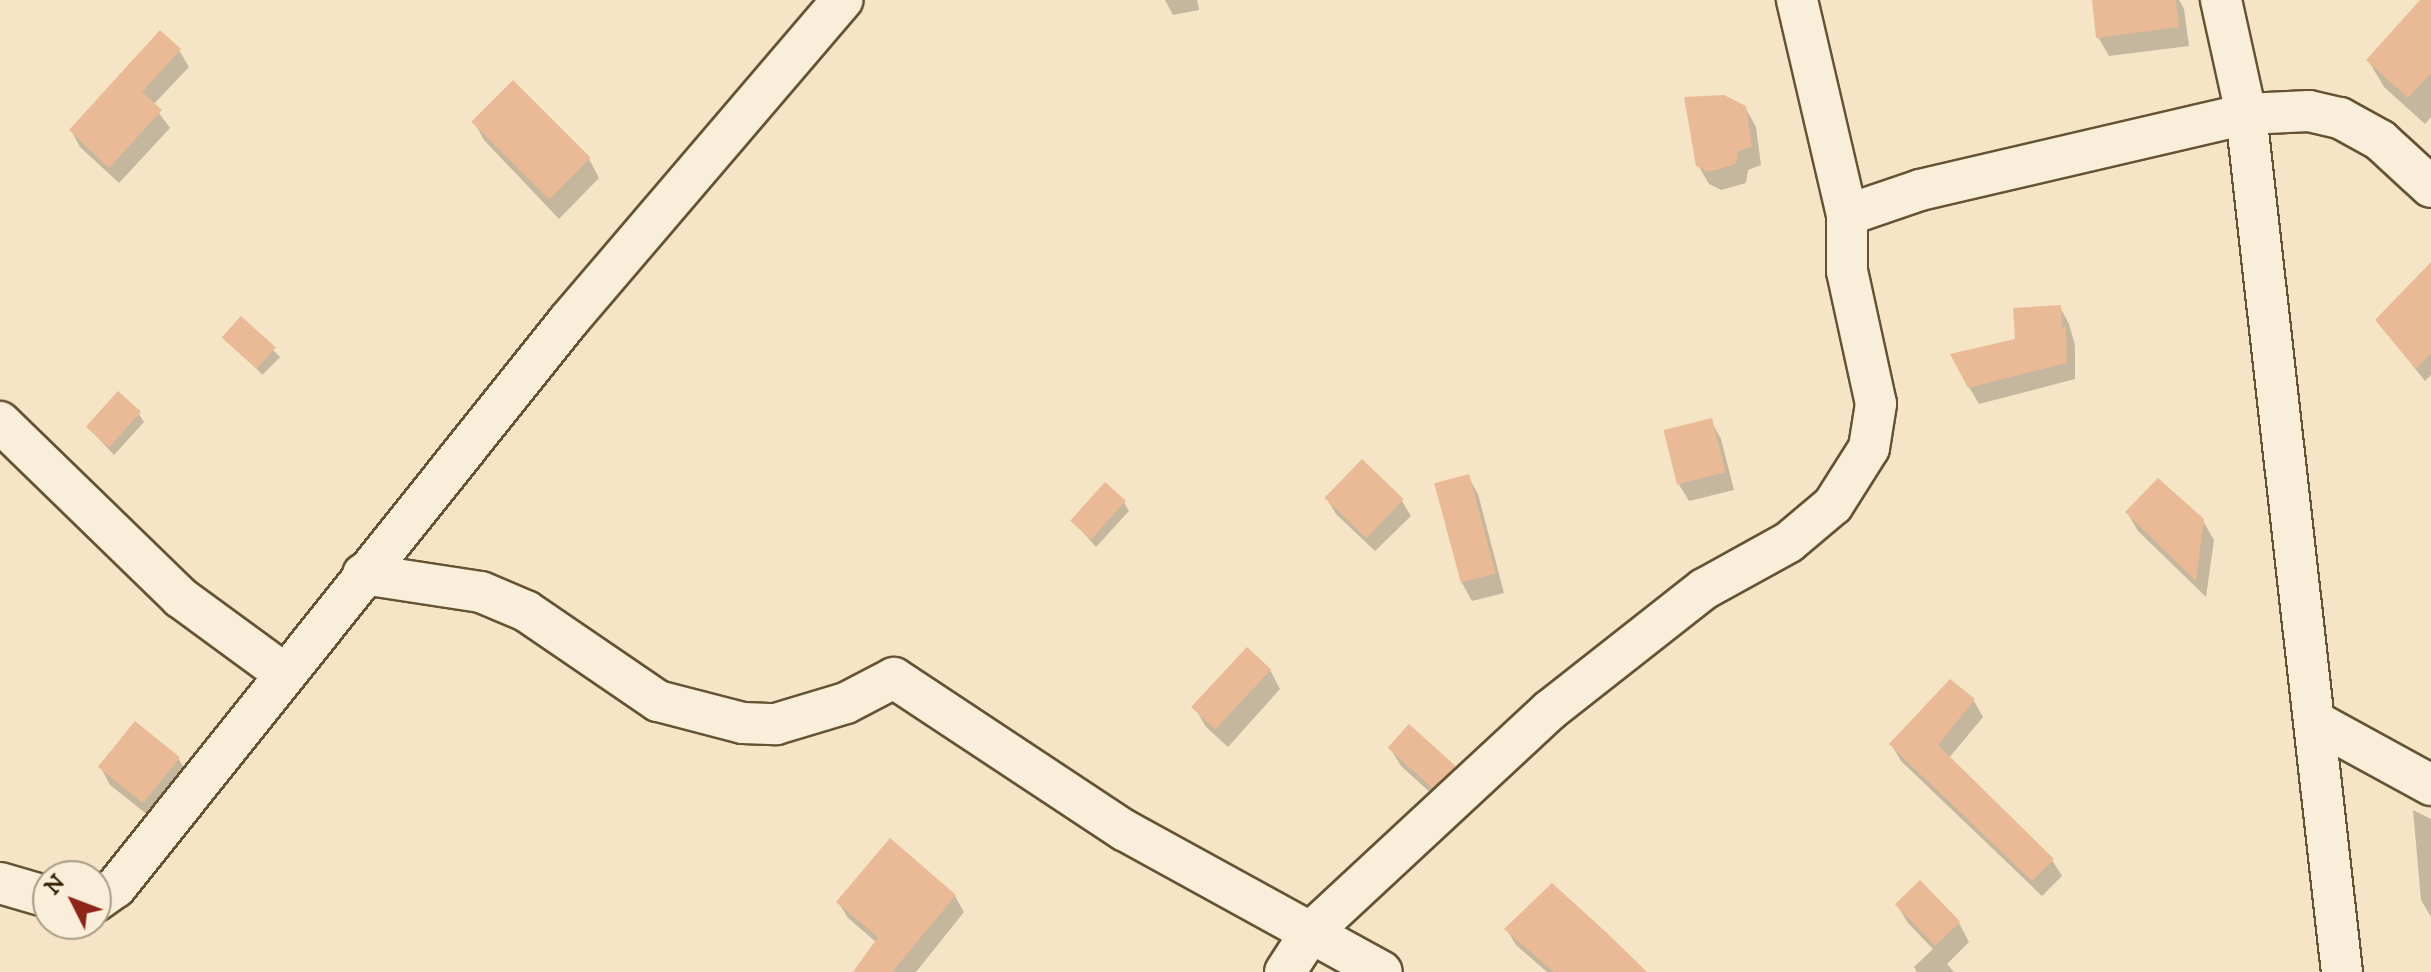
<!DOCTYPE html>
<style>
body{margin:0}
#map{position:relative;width:2431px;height:972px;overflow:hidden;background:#f5e5c6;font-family:"IM FELL DW Pica",serif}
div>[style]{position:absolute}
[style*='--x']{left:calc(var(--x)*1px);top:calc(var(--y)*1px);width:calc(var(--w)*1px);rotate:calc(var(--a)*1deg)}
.shadow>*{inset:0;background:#0003;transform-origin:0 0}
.building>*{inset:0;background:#e9ba95;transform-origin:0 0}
.roads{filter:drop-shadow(2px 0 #655333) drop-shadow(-2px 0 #655333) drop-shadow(0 2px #655333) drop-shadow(0 -2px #655333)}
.minor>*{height:40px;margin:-20px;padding:0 20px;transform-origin:20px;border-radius:20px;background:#f8eeda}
span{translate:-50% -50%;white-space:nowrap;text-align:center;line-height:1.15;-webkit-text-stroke:6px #f8eeda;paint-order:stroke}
.north{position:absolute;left:32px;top:860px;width:80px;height:80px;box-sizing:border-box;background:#f8eeda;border:2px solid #aa9c84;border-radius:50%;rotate:312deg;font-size:22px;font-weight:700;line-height:32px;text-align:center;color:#352202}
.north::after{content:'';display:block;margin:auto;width:28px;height:36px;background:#8f2418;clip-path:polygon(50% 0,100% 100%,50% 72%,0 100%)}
</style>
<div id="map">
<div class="shadow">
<i style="clip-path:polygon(1165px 0,1197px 0,1199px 10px,1173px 15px)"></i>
<i style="clip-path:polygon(2099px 0,2179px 0,2184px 9px,2189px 46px,2109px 56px,2098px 37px)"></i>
<i style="clip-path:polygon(2422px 0,2431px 0,2431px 117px,2425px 124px,2384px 87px,2368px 60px)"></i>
<i style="clip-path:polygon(179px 50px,189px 67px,153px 105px,170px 128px,119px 183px,80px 147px,71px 130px)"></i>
<i style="clip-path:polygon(1745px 107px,1756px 127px,1761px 165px,1748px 170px,1746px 183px,1721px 190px,1709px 184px,1698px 165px)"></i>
<i style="clip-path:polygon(474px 122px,589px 159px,599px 178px,559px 219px,484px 140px)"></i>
<i style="clip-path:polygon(2431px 264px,2431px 375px,2425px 381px,2377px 321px)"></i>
<i style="clip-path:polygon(2060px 307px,2069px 324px,2075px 345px,2075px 379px,1979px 404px,1969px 387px,2017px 340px)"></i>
<i style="left:242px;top:319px;width:54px;height:25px;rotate:45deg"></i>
<i style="clip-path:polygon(139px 414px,144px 422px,114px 455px,87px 426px)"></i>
<i style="clip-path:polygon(1711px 421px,1721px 439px,1734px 490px,1689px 501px,1678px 483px)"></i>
<i style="clip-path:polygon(1362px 462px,1402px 501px,1411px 516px,1375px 551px,1336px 514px,1327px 499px)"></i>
<i style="clip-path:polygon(1468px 476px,1478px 494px,1504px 593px,1472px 601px,1462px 583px,1437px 484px)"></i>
<i style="clip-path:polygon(1124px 502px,1129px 511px,1096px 547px,1072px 520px)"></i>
<i style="clip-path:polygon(2127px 512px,2203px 521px,2214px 540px,2206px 597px,2138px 531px)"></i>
<i style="clip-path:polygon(1270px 670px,1280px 689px,1228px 747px,1206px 727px,1195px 708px)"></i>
<i style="clip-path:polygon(1974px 701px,1983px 717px,1949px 758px,2052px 860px,2062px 876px,2042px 896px,1901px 761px,1891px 744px)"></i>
<i style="clip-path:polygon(1390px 748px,1454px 767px,1465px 785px,1444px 805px,1401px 766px)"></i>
<i style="clip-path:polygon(178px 758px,189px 777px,154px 820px,110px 785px,100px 766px)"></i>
<i style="clip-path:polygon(2413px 810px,2431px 819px,2431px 917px,2421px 900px)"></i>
<i style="clip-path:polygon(1920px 883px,1959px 923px,1969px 942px,1947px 964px,1954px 972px,1917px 972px,1914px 967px,1933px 949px,1908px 923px,1897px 905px)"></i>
<i style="clip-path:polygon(955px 896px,964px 912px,916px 972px,856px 972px,876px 942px,848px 918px,838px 902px)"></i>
<i style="clip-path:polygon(1507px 930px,1639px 972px,1547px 972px,1516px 945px)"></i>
</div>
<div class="building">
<i style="clip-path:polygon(2092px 0,2176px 0,2179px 27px,2096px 38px)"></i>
<i style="clip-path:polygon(2420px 0,2431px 0,2431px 73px,2408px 98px,2366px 60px)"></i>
<i style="clip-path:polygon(160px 30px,181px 49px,142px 92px,162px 110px,109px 168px,69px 130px)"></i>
<i style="left:513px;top:80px;width:110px;height:59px;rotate:45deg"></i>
<i style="clip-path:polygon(1724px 95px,1746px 106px,1752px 147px,1738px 151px,1736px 164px,1709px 172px,1696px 166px,1684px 97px)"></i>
<i style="clip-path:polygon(2431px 262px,2431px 353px,2416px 369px,2375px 320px)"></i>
<i style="clip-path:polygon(2061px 305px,2062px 328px,2066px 326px,2067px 363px,1968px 388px,1950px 354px,2015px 339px,2013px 308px)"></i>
<i style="left:241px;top:316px;width:47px;height:29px;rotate:42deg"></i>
<i style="left:118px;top:391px;width:31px;height:48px;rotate:42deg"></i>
<i style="left:1712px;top:418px;width:56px;height:50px;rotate:76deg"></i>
<i style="left:1362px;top:459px;width:58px;height:54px;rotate:44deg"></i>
<i style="left:1469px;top:474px;width:103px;height:36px;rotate:75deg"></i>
<i style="clip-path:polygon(2158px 478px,2204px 519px,2196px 581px,2125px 512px)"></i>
<i style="left:1105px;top:482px;width:28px;height:52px;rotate:42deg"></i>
<i style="left:1247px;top:647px;width:33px;height:82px;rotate:43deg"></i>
<i style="clip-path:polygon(1950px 679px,1975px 699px,1938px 745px,2054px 859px,2032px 881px,1889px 744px)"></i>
<i style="left:135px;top:721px;width:58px;height:59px;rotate:39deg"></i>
<i style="left:1409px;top:724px;width:63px;height:32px;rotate:42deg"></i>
<i style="clip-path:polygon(890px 838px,956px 895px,892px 972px,853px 972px,878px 937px,836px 902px)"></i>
<i style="left:1920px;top:880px;width:58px;height:35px;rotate:46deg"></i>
<i style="clip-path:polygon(1552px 883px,1608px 934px,1647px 972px,1554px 972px,1504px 929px)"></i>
</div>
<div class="roads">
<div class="minor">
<i style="--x:1797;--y:0;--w:221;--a:76.9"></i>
<i style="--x:2221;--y:0;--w:117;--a:77.6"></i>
<i style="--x:2246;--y:114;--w:863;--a:83.62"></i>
<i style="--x:0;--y:422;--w:252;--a:44.2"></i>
<i style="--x:181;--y:598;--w:129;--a:36.2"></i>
<i style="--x:363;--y:574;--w:119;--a:8.7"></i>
<i style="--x:481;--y:592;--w:49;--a:22.9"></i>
<i style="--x:526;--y:611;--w:160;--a:34.3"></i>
<i style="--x:658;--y:701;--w:88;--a:14.5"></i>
<i style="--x:743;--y:723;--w:33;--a:2"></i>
<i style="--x:776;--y:724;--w:73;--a:-16.7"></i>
<i style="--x:846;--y:703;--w:54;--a:-27.5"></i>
<i style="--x:894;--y:678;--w:276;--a:33.5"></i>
<i style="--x:1124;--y:830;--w:294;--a:28.8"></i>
<i style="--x:2316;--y:722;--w:131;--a:28.7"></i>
<i style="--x:0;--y:883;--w:50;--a:16.3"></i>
<i style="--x:96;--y:901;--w:24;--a:-35"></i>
<i style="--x:116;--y:887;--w:726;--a:-51.38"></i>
<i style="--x:569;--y:320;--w:421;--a:-49.5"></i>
<i style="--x:1285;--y:972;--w:48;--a:-57"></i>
<i style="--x:1311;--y:932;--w:326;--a:-42.9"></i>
<i style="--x:1550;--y:710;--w:196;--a:-38.2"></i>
<i style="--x:1704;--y:589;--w:97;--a:-28.9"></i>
<i style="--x:1789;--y:542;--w:57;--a:-40.1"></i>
<i style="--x:1833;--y:505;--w:67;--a:-57.7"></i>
<i style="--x:1869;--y:448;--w:45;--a:-81"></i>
<i style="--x:1876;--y:404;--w:136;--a:-102.3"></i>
<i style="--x:1847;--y:271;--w:56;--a:-90"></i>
<i style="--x:1847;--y:215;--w:77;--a:-18.9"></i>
<i style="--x:1920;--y:190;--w:335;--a:-13.1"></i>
<i style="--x:2246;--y:114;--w:63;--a:-2.7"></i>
<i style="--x:2309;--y:111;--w:32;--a:13"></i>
<i style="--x:2340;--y:118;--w:46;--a:28.8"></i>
<i style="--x:2380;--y:140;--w:69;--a:42.7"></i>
</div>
</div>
<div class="north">N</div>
</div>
